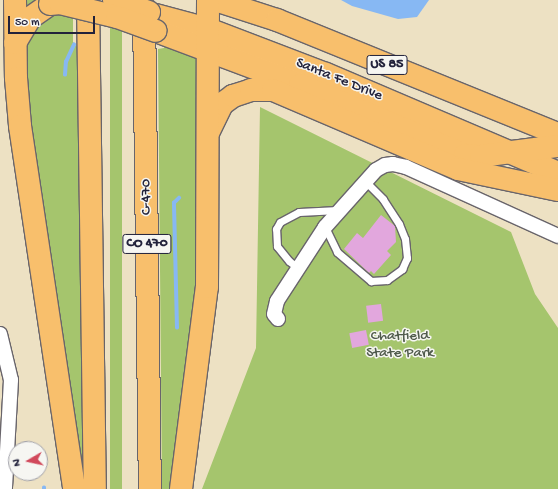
<!DOCTYPE html>
<style>
body{margin:0}
#map{position:relative;width:558px;height:489px;overflow:hidden;background:#ede1c3;font-family:"Gochi Hand",sans-serif}
div>[style]{position:absolute}
[style*='--x']{left:calc(var(--x)*1px);top:calc(var(--y)*1px);width:calc(var(--w)*1px);rotate:calc(var(--a)*1deg)}
.green>*{inset:0;background:#a5c56d;transform-origin:0 0}
.water>*{inset:0;background:#87b8f3}
.stream>*{height:3.5px;margin:-1.75px;padding:0 1.75px;transform-origin:1.75px;border-radius:1.75px;background:#87b8f3}
.building>*{inset:0;background:#e2a7dd;transform-origin:0 0}
.roads{filter:drop-shadow(1px 0 #69656b) drop-shadow(-1px 0 #69656b) drop-shadow(0 1px #69656b) drop-shadow(0 -1px #69656b)}
.lane>*{height:7px;margin:-3.5px;padding:0 3.5px;transform-origin:3.5px;border-radius:3.5px;background:#fff}
.street>*{height:14px;margin:-7px;padding:0 7px;transform-origin:7px;border-radius:7px;background:#fff}
.highway>*{height:22px;margin:-11px;padding:0 11px;transform-origin:11px;border-radius:11px;background:#f8bf6c}
.bridges{filter:drop-shadow(1px 0 #69656b) drop-shadow(-1px 0 #69656b) drop-shadow(0 1px #69656b) drop-shadow(0 -1px #69656b)}
.highway-bridge>*{height:22px;margin:-11px;padding:0 11px;transform-origin:11px;border-radius:11px;background:#f8bf6c}
span{translate:-50% -50%;white-space:nowrap;text-align:center;line-height:1.15;-webkit-text-stroke:3px #f6f6f2;paint-order:stroke}
.shield-label span{padding:1px 3px;background:#f6f6f2;border:1px solid;border-radius:3px;-webkit-text-stroke-width:0}
.shield-label{font-size:14px;color:#22223b;font-weight:700}
.street-label{font-size:15px;color:#22223b}
.park-label{font-size:15px;color:#505b4c}
.north{position:absolute;left:8px;top:441px;width:40px;height:40px;box-sizing:border-box;background:#f6f6f2;border:1px solid #a1a1a9;border-radius:50%;rotate:261deg;font-size:11px;font-weight:700;line-height:16px;text-align:center;color:#22223b}
.north::after{content:'';display:block;margin:auto;width:14px;height:18px;background:#d1495b;clip-path:polygon(50% 0,100% 100%,50% 72%,0 100%)}
.scale{position:absolute;left:8px;top:16px;width:87px;height:18px;box-sizing:border-box;border:2px solid #22223b;border-top:0;padding-left:5px;font-size:12px;line-height:14px;white-space:nowrap;color:#22223b;-webkit-text-stroke:3px #f6f6f2;paint-order:stroke}
</style>
<div id="map">
<div class="green">
<i style="clip-path:polygon(23px 0,73px 0,73px 42px,77px 47px,78px 70px,83px 475px,31px 142px,23px 48px)"></i>
<i style="left:110px;top:0;width:12px;height:489px"></i>
<i style="clip-path:polygon(169px 21px,203px 23px,201px 254px,173px 489px,162px 489px,158px 49px,164px 48px)"></i>
<i style="clip-path:polygon(260px 107px,511px 232px,535px 294px,558px 328px,558px 489px,202px 489px,256px 348px)"></i>
</div>
<div class="water">
<i style="clip-path:polygon(341px 0,429px 0,417px 17px,398px 19px,352px 6px)"></i>
</div>
<div class="stream">
<i style="--x:65;--y:75;--w:13;--a:-86"></i>
<i style="--x:66;--y:62;--w:19;--a:-65"></i>
<i style="--x:177;--y:328;--w:125;--a:-91.4"></i>
<i style="--x:174;--y:203;--w:7;--a:-45"></i>
<i style="--x:44;--y:489;--w:1;--a:-90"></i>
</div>
<div class="building">
<i style="clip-path:polygon(381px 215px,395px 226px,396px 242px,387px 251px,391px 255px,374px 274px,371px 271px,369px 273px,344px 249px,357px 233px,363px 238px)"></i>
<i style="left:381px;top:304px;width:17px;height:15px;rotate:83deg"></i>
<i style="left:366px;top:330px;width:15px;height:17px;rotate:79deg"></i>
</div>
<div class="roads">
<div class="lane">
<i style="--x:325;--y:227;--w:28;--a:64"></i>
<i style="--x:337;--y:252;--w:45;--a:40.5"></i>
<i style="--x:371;--y:281;--w:16;--a:-4"></i>
<i style="--x:387;--y:280;--w:19;--a:-36"></i>
<i style="--x:402;--y:269;--w:12;--a:-66"></i>
<i style="--x:407;--y:258;--w:19;--a:-96"></i>
<i style="--x:405;--y:239;--w:16;--a:-112"></i>
<i style="--x:399;--y:224;--w:30;--a:-123"></i>
<i style="--x:383;--y:199;--w:24;--a:-135"></i>
<i style="--x:298;--y:268;--w:11;--a:-142"></i>
<i style="--x:289;--y:261;--w:19;--a:-129"></i>
<i style="--x:277;--y:246;--w:17;--a:-93"></i>
<i style="--x:276;--y:229;--w:8;--a:-60"></i>
<i style="--x:280;--y:222;--w:21;--a:-28"></i>
<i style="--x:299;--y:212;--w:39;--a:-3"></i>
</div>
<div class="street">
<i style="--x:278;--y:319;--w:6;--a:-129"></i>
<i style="--x:274;--y:314;--w:13;--a:-77"></i>
<i style="--x:277;--y:301;--w:88;--a:-57"></i>
<i style="--x:325;--y:227;--w:76;--a:-48.2"></i>
<i style="--x:376;--y:170;--w:10;--a:-29"></i>
<i style="--x:385;--y:165;--w:8;--a:-7"></i>
<i style="--x:393;--y:164;--w:13;--a:13"></i>
<i style="--x:406;--y:167;--w:167;--a:24.4"></i>
<i style="--x:0;--y:334;--w:47;--a:76.6"></i>
<i style="--x:11;--y:380;--w:109;--a:93.2"></i>
</div>
<div class="highway">
<i style="--x:15;--y:0;--w:78;--a:89.3"></i>
<i style="--x:16;--y:78;--w:48;--a:85.2"></i>
<i style="--x:20;--y:126;--w:367;--a:81.5"></i>
<i style="--x:88;--y:0;--w:489;--a:89.2"></i>
<i style="--x:215;--y:0;--w:65;--a:17.9"></i>
<i style="--x:277;--y:20;--w:303;--a:22.1"></i>
<i style="--x:144;--y:8;--w:481;--a:89.3"></i>
<i style="--x:156;--y:15;--w:54;--a:15.1"></i>
<i style="--x:208;--y:29;--w:126;--a:20.9"></i>
<i style="--x:326;--y:74;--w:252;--a:23.1"></i>
<i style="--x:156;--y:31;--w:154;--a:20.6"></i>
<i style="--x:300;--y:85;--w:179;--a:23"></i>
<i style="--x:465;--y:155;--w:16;--a:4"></i>
<i style="--x:481;--y:156;--w:78;--a:-7.4"></i>
<i style="--x:15;--y:43;--w:29;--a:-59"></i>
<i style="--x:30;--y:18;--w:24;--a:-35"></i>
<i style="--x:209;--y:131;--w:30;--a:-64"></i>
<i style="--x:222;--y:104;--w:14;--a:-36"></i>
<i style="--x:233;--y:96;--w:19;--a:-18"></i>
<i style="--x:251;--y:90;--w:22;--a:0"></i>
<i style="--x:273;--y:90;--w:201;--a:23.1"></i>
<i style="--x:458;--y:169;--w:102;--a:11.9"></i>
<i style="--x:181;--y:489;--w:204;--a:-82.7"></i>
<i style="--x:207;--y:287;--w:287;--a:-89.8"></i>
</div>
</div>
<div class="bridges">
<div class="highway-bridge">
<i style="--x:114;--y:0;--w:37;--a:19"></i>
<i style="--x:50;--y:4;--w:10;--a:-6"></i>
<i style="--x:60;--y:3;--w:59;--a:13.8"></i>
<i style="--x:117;--y:17;--w:41;--a:19.7"></i>
</div>
</div>
<div class="shield-label">
<span style="left:387px;top:65px">US 85</span>
<span style="left:147px;top:244px">CO 470</span>
</div>
<div class="street-label">
<span style="left:339px;top:80px;rotate:22deg">Santa Fe Drive</span>
<span style="left:147px;top:197px;rotate:-91deg">C-470</span>
</div>
<div class="park-label">
<span style="left:400px;top:345px">Chatfield<br>State Park</span>
</div>
<div class="north">N</div>
<div class="scale">50 m</div>
</div>
